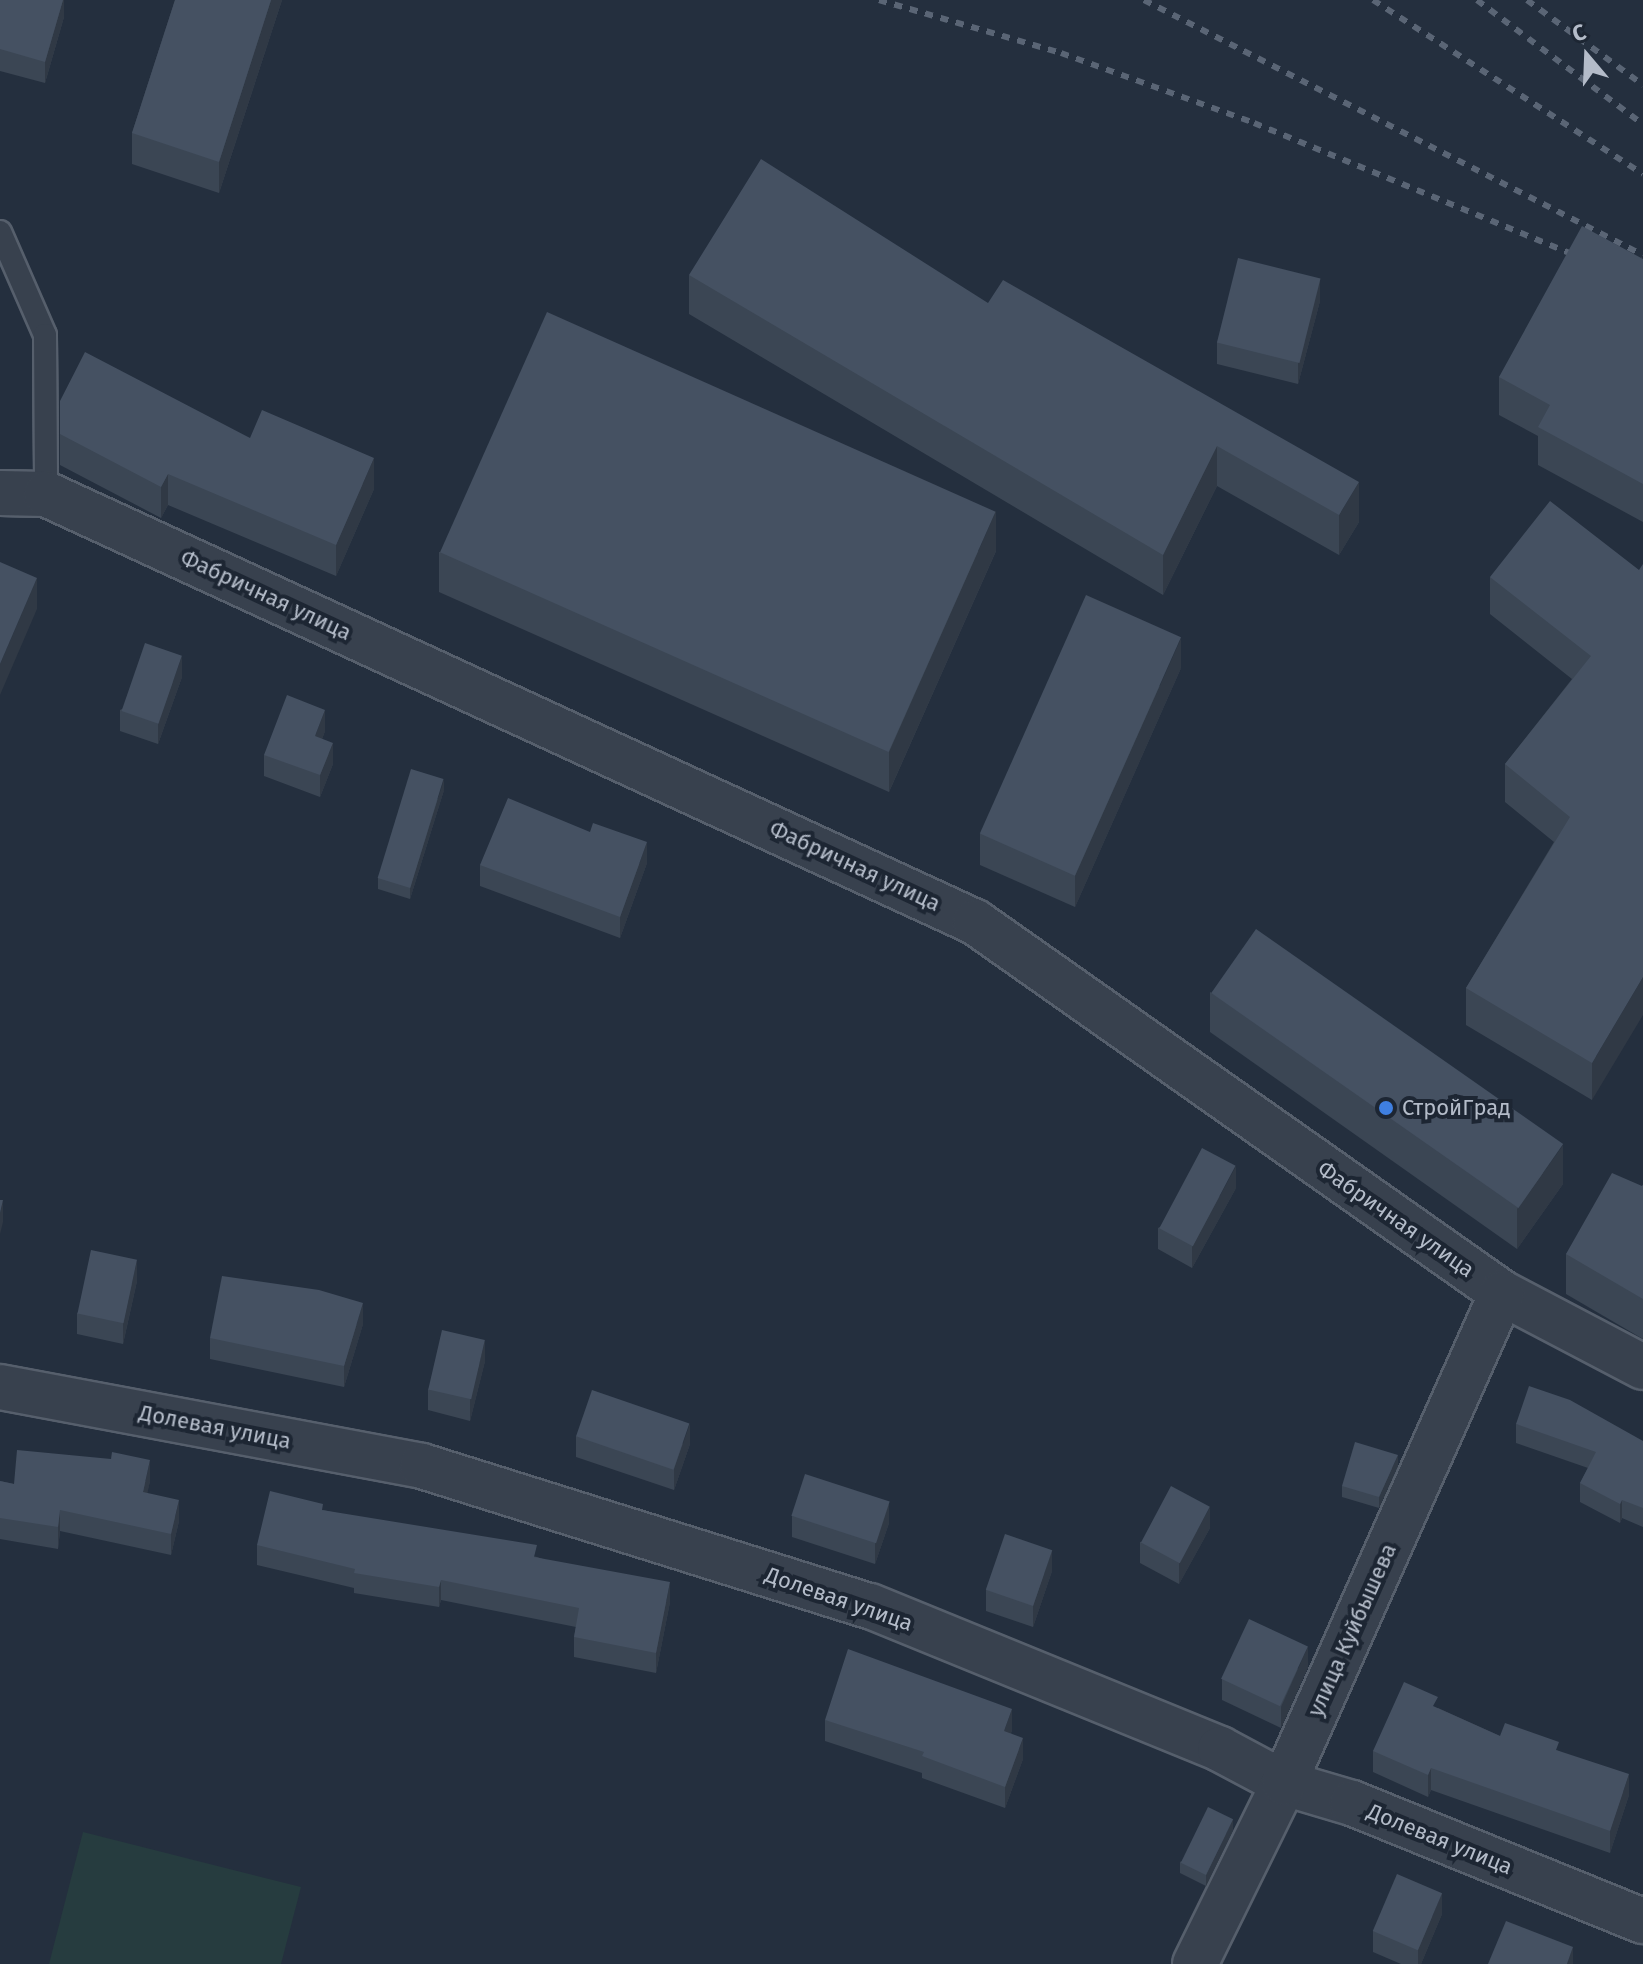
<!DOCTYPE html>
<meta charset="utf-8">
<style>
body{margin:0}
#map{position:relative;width:1643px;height:1964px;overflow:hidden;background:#242f3e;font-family:"Fira Sans",sans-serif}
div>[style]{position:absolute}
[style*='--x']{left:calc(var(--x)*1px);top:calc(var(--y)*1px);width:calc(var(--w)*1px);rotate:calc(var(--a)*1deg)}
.green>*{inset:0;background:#263c3f}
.roads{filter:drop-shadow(2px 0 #565f6c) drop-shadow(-2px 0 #565f6c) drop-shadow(0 2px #565f6c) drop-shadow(0 -2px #565f6c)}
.service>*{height:22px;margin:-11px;padding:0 11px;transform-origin:11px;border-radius:11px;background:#38414e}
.minor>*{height:44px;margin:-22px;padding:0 22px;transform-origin:22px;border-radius:22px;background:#38414e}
.rail>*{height:6px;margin-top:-3px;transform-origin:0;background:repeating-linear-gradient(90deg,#5a6575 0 8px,transparent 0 16px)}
.wall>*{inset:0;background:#3b4654}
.shaded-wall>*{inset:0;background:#303945}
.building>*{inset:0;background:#455162;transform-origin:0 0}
.dots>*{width:22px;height:22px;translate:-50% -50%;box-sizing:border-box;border:4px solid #1d2633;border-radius:50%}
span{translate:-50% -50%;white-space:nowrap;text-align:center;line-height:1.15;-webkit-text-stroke:8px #1d2633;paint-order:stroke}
.street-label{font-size:22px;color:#b4bcc9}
.poi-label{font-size:22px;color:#b4bcc9}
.left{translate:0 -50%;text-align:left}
.north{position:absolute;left:1547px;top:16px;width:80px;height:80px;-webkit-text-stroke:6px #1d2633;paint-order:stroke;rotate:341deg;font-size:22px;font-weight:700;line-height:32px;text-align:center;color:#b4bcc9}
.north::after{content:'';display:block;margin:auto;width:28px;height:36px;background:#b4bcc9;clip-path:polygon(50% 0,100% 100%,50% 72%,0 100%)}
</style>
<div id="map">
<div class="green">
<i style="clip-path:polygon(83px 1832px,301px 1887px,281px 1964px,49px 1964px)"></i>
</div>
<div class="roads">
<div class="service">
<i style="--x:0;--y:232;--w:112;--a:66.4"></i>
<i style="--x:45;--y:335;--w:159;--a:89.6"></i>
</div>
<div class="minor">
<i style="--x:0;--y:493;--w:46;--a:1.2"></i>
<i style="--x:46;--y:494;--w:1023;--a:24.74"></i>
<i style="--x:975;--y:922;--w:644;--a:35.14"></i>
<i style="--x:1502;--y:1293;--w:159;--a:27.7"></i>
<i style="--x:0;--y:1387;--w:429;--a:10.6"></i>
<i style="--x:422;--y:1466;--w:469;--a:17.4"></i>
<i style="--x:870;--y:1606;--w:378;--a:22.2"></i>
<i style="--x:1220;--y:1749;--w:72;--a:28"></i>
<i style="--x:1284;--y:1783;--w:71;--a:16.4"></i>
<i style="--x:1352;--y:1803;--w:314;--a:22.1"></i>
<i style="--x:1195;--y:1964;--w:202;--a:-63.8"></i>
<i style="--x:1284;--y:1783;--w:536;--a:-66.02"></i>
</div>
</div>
<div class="rail">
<i style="--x:879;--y:0;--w:190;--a:16.2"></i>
<i style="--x:1061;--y:53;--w:205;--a:19.9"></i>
<i style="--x:1254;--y:123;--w:359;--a:22.4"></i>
<i style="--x:1144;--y:0;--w:560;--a:27.07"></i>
<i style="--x:1373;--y:0;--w:321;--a:32.8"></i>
<i style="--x:1477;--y:0;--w:207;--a:36.8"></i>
<i style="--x:1527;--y:0;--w:144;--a:36.2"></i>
</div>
<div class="wall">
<i style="clip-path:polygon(0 0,64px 0,64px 17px,45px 83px,0 71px)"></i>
<i style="clip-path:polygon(175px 0,282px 0,219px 193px,132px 164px,132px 133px)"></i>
<i style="clip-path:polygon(1643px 259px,1643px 522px,1538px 465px,1538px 436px,1499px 415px,1499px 377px)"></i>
<i style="clip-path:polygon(689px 275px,988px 303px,1359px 522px,1339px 555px,1217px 486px,1163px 595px,689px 314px)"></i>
<i style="clip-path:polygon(1320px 301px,1298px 384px,1217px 364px,1217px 342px)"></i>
<i style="clip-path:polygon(60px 401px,250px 438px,374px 489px,336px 576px,168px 505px,161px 518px,60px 465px)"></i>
<i style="clip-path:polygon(996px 551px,889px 792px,439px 592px,439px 552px)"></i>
<i style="clip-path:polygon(1639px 570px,1592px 1100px,1466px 1025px,1466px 988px,1554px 842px,1505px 802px,1505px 764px,1572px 679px,1490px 614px,1490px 577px)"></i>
<i style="clip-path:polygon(1181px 668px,1075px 907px,980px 865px,980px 834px)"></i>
<i style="clip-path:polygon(182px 677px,158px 744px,120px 731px,120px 710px)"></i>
<i style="clip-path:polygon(325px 731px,322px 739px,333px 764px,320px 797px,264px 776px,264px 755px)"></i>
<i style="clip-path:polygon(444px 790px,410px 899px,378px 889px,378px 878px)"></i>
<i style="clip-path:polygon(647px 863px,620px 938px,480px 886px,480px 865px)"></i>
<i style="clip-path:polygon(1210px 992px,1563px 1184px,1517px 1249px,1210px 1032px)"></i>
<i style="clip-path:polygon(1643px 1185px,1643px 1339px,1566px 1294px,1566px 1254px)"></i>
<i style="clip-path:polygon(1236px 1188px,1192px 1268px,1158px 1249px,1158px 1228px)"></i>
<i style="clip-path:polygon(137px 1281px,123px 1344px,77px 1334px,77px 1313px)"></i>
<i style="clip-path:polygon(363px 1324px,344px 1387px,210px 1359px,210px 1338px)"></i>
<i style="clip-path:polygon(485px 1361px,470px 1421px,428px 1410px,428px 1389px)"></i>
<i style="clip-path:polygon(1516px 1424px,1643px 1441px,1643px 1527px,1622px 1518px,1620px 1523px,1580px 1502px,1580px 1483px,1588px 1468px,1516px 1443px)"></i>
<i style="clip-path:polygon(576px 1436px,690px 1444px,674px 1490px,576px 1457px)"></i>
<i style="clip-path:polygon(1398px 1466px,1379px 1508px,1342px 1497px,1342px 1486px)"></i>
<i style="clip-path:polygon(0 1481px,14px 1484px,150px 1481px,147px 1493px,179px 1521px,171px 1555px,60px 1531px,58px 1549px,0 1539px)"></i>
<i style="clip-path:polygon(323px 1510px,537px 1557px,670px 1602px,656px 1673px,574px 1657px,574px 1637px,576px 1627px,441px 1600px,439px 1607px,354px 1593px,354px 1588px,257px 1565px,257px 1545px)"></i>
<i style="clip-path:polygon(792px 1516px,889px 1523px,875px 1564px,792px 1537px)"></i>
<i style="clip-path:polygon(1210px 1528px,1179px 1584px,1140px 1563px,1140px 1542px)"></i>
<i style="clip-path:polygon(1052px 1571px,1033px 1627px,986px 1611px,986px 1590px)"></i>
<i style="clip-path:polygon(1308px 1667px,1281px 1728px,1222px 1700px,1222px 1679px)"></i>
<i style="clip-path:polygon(1438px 1708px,1500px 1736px,1559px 1751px,1629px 1795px,1610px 1853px,1431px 1790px,1428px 1797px,1373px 1772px,1373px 1751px)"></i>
<i style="clip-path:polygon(825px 1720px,1012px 1730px,1011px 1733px,1023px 1759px,1005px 1808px,922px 1778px,922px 1773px,825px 1741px)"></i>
<i style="clip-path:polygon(1233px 1830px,1206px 1886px,1180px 1873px,1180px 1862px)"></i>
<i style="clip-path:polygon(1442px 1914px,1421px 1964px,1401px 1964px,1373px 1952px,1373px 1931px)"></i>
</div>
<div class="shaded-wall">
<i style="clip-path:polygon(63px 0,64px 0,64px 17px,45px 83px,45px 62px)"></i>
<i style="clip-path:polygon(271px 0,282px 0,219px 193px,219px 162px)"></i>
<i style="clip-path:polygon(1320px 279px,1320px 301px,1298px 384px,1298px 363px)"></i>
<i style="clip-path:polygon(1217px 446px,1217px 486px,1163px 595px,1163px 555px)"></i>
<i style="clip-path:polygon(374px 458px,374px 489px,336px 576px,336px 545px)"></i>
<i style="clip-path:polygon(168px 474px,168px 505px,161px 518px,161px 487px)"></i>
<i style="clip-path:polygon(1359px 482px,1359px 522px,1339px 555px,1339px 515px)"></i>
<i style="clip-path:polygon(996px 511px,996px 551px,889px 792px,889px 752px)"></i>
<i style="clip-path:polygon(37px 578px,37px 609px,0 695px,0 664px)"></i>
<i style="clip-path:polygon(1181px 638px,1181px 668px,1075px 907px,1075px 876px)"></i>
<i style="clip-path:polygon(182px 656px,182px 677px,158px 744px,158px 723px)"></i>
<i style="clip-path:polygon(325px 710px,325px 731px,315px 758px,315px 736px)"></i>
<i style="clip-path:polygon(333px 743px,333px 764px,320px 797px,320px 775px)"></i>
<i style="clip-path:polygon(444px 779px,444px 790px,410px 899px,410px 888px)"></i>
<i style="clip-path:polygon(647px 842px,647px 863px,620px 938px,620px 917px)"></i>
<i style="clip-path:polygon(1643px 977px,1643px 1015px,1592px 1100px,1592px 1063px)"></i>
<i style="clip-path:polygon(1563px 1145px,1563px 1184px,1517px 1249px,1517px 1209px)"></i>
<i style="clip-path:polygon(1236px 1166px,1236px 1188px,1192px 1268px,1192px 1247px)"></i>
<i style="clip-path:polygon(3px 1200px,3px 1222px,0 1234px,0 1213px)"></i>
<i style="clip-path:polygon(137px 1260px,137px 1281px,123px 1344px,123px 1323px)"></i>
<i style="clip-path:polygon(363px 1303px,363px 1324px,344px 1387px,344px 1366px)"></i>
<i style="clip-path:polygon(485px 1340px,485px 1361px,470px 1421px,470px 1400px)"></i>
<i style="clip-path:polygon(690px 1423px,690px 1444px,674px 1490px,674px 1469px)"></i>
<i style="clip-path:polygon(1398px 1455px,1398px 1466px,1379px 1508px,1379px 1497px)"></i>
<i style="clip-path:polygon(150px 1460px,150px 1481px,143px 1514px,143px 1492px)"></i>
<i style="clip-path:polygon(179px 1500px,179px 1521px,171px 1555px,171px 1534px)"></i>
<i style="clip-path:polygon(1622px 1500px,1622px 1518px,1620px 1523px,1620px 1504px)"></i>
<i style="clip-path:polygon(889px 1502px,889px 1523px,875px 1564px,875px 1543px)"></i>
<i style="clip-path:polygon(1210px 1507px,1210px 1528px,1179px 1584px,1179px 1563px)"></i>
<i style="clip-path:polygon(60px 1510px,60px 1531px,58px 1549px,58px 1527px)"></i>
<i style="clip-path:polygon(1052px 1550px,1052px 1571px,1033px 1627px,1033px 1606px)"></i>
<i style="clip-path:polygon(441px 1580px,441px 1600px,439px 1607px,439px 1587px)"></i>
<i style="clip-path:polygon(670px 1582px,670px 1602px,656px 1673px,656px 1653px)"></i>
<i style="clip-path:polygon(1308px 1646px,1308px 1667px,1281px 1728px,1281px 1707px)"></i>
<i style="clip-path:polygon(1012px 1709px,1012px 1730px,1004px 1752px,1004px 1731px)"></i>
<i style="clip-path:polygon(1023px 1738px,1023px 1759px,1005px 1808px,1005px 1787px)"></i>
<i style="clip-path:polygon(1431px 1768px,1431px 1790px,1428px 1797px,1428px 1775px)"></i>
<i style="clip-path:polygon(1629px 1774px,1629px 1795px,1610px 1853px,1610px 1831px)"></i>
<i style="clip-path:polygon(1233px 1819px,1233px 1830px,1206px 1886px,1206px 1875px)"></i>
<i style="clip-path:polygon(1442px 1893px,1442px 1914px,1421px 1964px,1418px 1964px,1418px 1950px)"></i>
<i style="clip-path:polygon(1573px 1947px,1573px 1964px,1567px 1964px)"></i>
</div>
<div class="building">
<i style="clip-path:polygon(0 0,63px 0,45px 62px,0 49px)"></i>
<i style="clip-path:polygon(175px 0,271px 0,219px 162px,132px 133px)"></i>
<i style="clip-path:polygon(761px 159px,988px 303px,1003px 280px,1359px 482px,1339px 515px,1217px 446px,1163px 555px,689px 275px)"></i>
<i style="clip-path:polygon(1582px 226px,1643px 259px,1643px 484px,1538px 427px,1550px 405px,1499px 377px)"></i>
<i style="left:1238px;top:258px;width:85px;height:87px;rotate:14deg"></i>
<i style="left:547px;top:312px;width:491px;height:263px;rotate:24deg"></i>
<i style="clip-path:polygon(85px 352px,250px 438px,262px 410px,374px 458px,336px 545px,168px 474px,161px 487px,60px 434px,60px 401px)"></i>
<i style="clip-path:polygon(1550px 501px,1639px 570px,1643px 564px,1643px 977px,1592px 1063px,1466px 988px,1570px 817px,1505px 764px,1591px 656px,1490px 577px)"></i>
<i style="clip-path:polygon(0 562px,37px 578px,0 664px)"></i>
<i style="left:1086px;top:595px;width:104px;height:261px;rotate:24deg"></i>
<i style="left:145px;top:643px;width:39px;height:72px;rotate:19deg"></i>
<i style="clip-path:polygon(287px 695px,325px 710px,315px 736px,333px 743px,320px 775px,264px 755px)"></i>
<i style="left:411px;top:769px;width:34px;height:114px;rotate:17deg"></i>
<i style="clip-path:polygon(508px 798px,590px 832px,593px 823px,647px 842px,620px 917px,480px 865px)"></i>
<i style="left:1256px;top:929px;width:375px;height:78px;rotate:35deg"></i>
<i style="left:1202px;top:1148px;width:38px;height:91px;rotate:28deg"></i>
<i style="clip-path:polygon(1612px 1173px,1642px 1186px,1643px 1185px,1643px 1299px,1566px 1254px)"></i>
<i style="clip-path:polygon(0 1200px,3px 1200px,0 1213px)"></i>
<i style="left:91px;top:1250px;width:47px;height:65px;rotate:12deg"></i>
<i style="clip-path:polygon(222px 1276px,319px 1290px,363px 1303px,344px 1366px,210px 1338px)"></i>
<i style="left:442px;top:1330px;width:44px;height:61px;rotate:13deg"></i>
<i style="clip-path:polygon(1529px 1386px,1570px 1400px,1643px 1441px,1643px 1508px,1622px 1500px,1620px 1504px,1580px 1483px,1596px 1452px,1516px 1424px)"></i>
<i style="left:592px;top:1390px;width:103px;height:49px;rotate:19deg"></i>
<i style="clip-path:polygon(1355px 1442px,1398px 1455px,1379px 1497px,1342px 1486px)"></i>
<i style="clip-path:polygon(17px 1450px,111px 1459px,112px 1452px,150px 1460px,143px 1492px,179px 1500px,171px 1534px,60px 1510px,58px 1527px,0 1518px,0 1481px,14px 1484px)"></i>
<i style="left:805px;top:1474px;width:89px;height:44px;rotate:18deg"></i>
<i style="left:1171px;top:1486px;width:44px;height:64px;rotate:28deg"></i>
<i style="clip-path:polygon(270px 1491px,323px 1504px,322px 1510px,537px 1545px,534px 1557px,670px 1582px,656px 1653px,574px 1637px,579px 1608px,441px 1580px,439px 1587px,354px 1573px,355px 1569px,257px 1545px)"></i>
<i style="left:1005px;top:1534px;width:50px;height:59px;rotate:19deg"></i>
<i style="left:1249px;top:1619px;width:65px;height:66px;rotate:25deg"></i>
<i style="clip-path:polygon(848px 1649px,1012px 1709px,1004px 1731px,1023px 1738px,1005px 1787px,922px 1756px,924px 1752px,825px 1720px)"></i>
<i style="clip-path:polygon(1404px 1682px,1438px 1697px,1433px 1706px,1500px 1736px,1505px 1723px,1559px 1742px,1556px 1750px,1629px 1774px,1610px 1831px,1431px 1768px,1428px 1775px,1373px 1751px)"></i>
<i style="left:1208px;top:1807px;width:28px;height:62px;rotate:26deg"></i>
<i style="left:1397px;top:1874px;width:49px;height:62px;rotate:23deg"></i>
<i style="clip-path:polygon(1506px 1921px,1573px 1947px,1567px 1964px,1488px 1964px)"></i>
</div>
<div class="dots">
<i style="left:1386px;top:1108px;background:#3f7fe0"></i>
</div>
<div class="street-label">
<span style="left:266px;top:595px;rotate:25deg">Фабричная улица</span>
<span style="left:855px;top:866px;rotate:25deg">Фабричная улица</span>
<span style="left:1396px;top:1219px;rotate:35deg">Фабричная улица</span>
<span style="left:215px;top:1427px;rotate:11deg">Долевая улица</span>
<span style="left:839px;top:1599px;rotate:19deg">Долевая улица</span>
<span style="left:1352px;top:1630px;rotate:-66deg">улица Куйбышева</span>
<span style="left:1440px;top:1839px;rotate:22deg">Долевая улица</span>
</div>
<div class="poi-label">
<span class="left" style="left:1402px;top:1108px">СтройГрад</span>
</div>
<div class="north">С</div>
</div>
